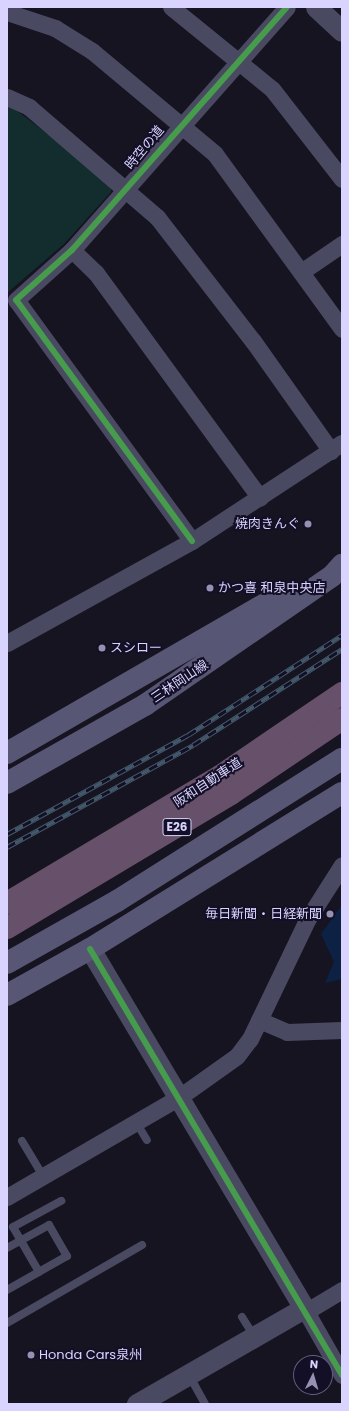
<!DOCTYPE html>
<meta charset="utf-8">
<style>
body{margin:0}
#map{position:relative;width:349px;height:1411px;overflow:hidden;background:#161421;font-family:Poppins,"Noto Sans JP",sans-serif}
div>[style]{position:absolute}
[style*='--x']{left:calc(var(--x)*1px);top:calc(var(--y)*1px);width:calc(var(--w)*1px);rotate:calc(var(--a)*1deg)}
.green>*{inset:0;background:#132c2d}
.water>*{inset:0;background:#0d2144}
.service>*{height:8px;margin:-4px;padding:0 4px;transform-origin:4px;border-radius:4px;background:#4a4962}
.minor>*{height:17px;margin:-8.5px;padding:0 8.5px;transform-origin:8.5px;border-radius:8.5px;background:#4a4962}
.tertiary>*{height:21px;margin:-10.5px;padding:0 10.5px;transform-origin:10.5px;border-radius:10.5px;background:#4a4962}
.secondary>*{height:22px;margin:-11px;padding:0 11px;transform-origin:11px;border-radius:11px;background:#575674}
.motorway>*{height:22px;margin:-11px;padding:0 11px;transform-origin:11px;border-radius:11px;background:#67516a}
.rail>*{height:4.5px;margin-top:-2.25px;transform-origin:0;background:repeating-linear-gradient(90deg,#130f26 0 9px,#43596b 0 18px);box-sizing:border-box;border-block:1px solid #43596b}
.cycleway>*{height:6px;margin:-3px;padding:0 3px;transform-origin:3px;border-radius:3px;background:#469c4c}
.dots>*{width:11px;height:11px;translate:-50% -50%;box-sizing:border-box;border:2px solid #130f26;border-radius:50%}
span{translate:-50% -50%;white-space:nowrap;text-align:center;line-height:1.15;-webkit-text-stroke:4px #130f26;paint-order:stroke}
.shield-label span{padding:1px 3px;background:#130f26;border:1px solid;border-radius:3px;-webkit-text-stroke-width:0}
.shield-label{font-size:12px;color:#d9d4ff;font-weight:700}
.street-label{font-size:13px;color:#d9d4ff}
.poi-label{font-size:13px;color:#d9d4ff}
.right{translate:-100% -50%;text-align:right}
.left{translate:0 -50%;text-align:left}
.frame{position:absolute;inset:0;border:8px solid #d9d4ff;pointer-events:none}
.north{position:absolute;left:293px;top:1355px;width:40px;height:40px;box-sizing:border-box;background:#130f26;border:1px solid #625e7d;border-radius:50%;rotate:5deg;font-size:11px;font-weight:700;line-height:16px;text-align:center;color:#d9d4ff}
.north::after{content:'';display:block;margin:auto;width:14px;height:18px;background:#9591b1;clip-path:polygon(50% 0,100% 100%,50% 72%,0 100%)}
</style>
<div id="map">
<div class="green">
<i style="clip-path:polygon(7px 103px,111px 183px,111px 192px,64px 244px,7px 293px)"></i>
</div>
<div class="water">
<i style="clip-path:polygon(342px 905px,342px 979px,325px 983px,334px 962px,321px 934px)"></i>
</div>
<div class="service">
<i style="--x:136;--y:1122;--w:21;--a:59"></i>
<i style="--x:22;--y:1141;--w:41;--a:59"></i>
<i style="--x:7;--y:1248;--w:48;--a:-28.7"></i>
<i style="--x:49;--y:1225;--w:36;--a:60"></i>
<i style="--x:67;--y:1256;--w:69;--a:150.5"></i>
<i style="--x:39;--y:1272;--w:52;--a:-120"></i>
<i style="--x:13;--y:1227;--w:55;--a:-28.4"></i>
<i style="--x:242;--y:1317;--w:22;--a:58"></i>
<i style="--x:7;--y:1323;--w:156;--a:-30"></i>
<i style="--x:189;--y:1375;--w:33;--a:61"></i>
</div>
<div class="minor">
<i style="--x:171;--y:7;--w:130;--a:39.1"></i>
<i style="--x:272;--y:89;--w:114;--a:52.1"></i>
<i style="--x:7;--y:12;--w:51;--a:18.4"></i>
<i style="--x:55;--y:28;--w:44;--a:31.9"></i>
<i style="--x:92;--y:51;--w:160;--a:39.9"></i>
<i style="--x:215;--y:154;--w:216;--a:54"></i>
<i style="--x:7;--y:97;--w:24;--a:24"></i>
<i style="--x:29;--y:107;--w:169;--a:40.7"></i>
<i style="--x:157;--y:217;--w:157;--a:52.3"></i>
<i style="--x:253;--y:341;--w:135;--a:54.7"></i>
<i style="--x:72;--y:250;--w:33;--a:44"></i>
<i style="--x:96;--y:273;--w:278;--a:53.9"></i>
<i style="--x:301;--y:272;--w:50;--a:-34.3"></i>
<i style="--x:192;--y:541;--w:298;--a:-126.1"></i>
<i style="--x:16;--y:300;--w:75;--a:-41.8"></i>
<i style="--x:72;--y:250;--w:324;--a:-48.5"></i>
<i style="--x:7;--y:643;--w:211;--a:-28.9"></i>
<i style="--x:192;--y:541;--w:179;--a:-33.2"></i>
<i style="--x:259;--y:1020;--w:30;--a:23"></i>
<i style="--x:287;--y:1032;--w:55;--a:-2.1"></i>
<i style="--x:7;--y:1197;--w:198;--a:-30.1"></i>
<i style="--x:178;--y:1098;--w:72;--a:-35.4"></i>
<i style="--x:237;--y:1056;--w:21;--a:-53"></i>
<i style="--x:250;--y:1039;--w:132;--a:-64.4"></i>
<i style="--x:307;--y:920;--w:65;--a:-57.5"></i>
<i style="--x:304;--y:1308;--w:77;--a:60.4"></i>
<i style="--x:304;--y:1308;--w:8;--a:0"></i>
<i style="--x:312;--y:1308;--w:35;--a:-31"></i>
</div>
<div class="tertiary">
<i style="--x:316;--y:7;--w:35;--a:43"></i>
<i style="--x:90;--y:949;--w:418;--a:59.2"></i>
<i style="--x:304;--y:1308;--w:193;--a:150.1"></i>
</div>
<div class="secondary">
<i style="--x:7;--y:753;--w:316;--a:-30"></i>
<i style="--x:7;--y:783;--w:159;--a:-29.5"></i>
<i style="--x:145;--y:705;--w:227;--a:-34.6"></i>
<i style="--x:332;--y:576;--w:15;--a:-48"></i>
<i style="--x:7;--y:963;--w:126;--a:-29.4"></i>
<i style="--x:117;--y:901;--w:266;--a:-32.3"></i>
<i style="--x:7;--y:995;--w:95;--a:-29"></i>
<i style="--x:90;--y:949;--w:296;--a:-31.8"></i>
</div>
<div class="motorway">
<i style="--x:7;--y:903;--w:248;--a:-30.8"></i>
<i style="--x:220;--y:776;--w:148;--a:-34.2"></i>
<i style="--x:7;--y:928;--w:261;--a:-30.9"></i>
<i style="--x:231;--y:794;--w:134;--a:-34"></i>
</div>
<div class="rail">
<i style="--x:7;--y:834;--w:206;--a:-28.7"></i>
<i style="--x:188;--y:735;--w:184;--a:-33"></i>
<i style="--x:7;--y:847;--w:212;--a:-28.7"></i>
<i style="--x:193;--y:745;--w:177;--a:-32.8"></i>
</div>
<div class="cycleway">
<i style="--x:192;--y:541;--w:298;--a:-126.1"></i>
<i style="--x:16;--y:300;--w:75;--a:-41.8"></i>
<i style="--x:72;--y:250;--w:324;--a:-48.5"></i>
<i style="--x:90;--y:949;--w:495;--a:59.4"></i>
</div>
<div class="dots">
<i style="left:308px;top:524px;background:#9591b1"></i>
<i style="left:210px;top:588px;background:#9591b1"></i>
<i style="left:102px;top:648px;background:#9591b1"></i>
<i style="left:330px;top:914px;background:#9591b1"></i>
<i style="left:31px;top:1355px;background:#9591b1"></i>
</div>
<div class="shield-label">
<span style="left:177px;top:827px">E26</span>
</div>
<div class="street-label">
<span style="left:145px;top:148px;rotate:-50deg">時空の道</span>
<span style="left:180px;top:682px;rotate:-34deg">三林岡山線</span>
<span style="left:208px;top:783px;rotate:-33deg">阪和自動車道</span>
</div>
<div class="poi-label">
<span class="right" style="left:300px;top:524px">焼肉きんぐ</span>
<span class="left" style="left:218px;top:588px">かつ喜 和泉中央店</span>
<span class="left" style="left:110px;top:648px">スシロー</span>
<span class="right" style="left:322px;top:914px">毎日新聞・日経新聞</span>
<span class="left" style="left:39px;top:1355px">Honda Cars泉州</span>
</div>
<div class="frame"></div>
<div class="north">N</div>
</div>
